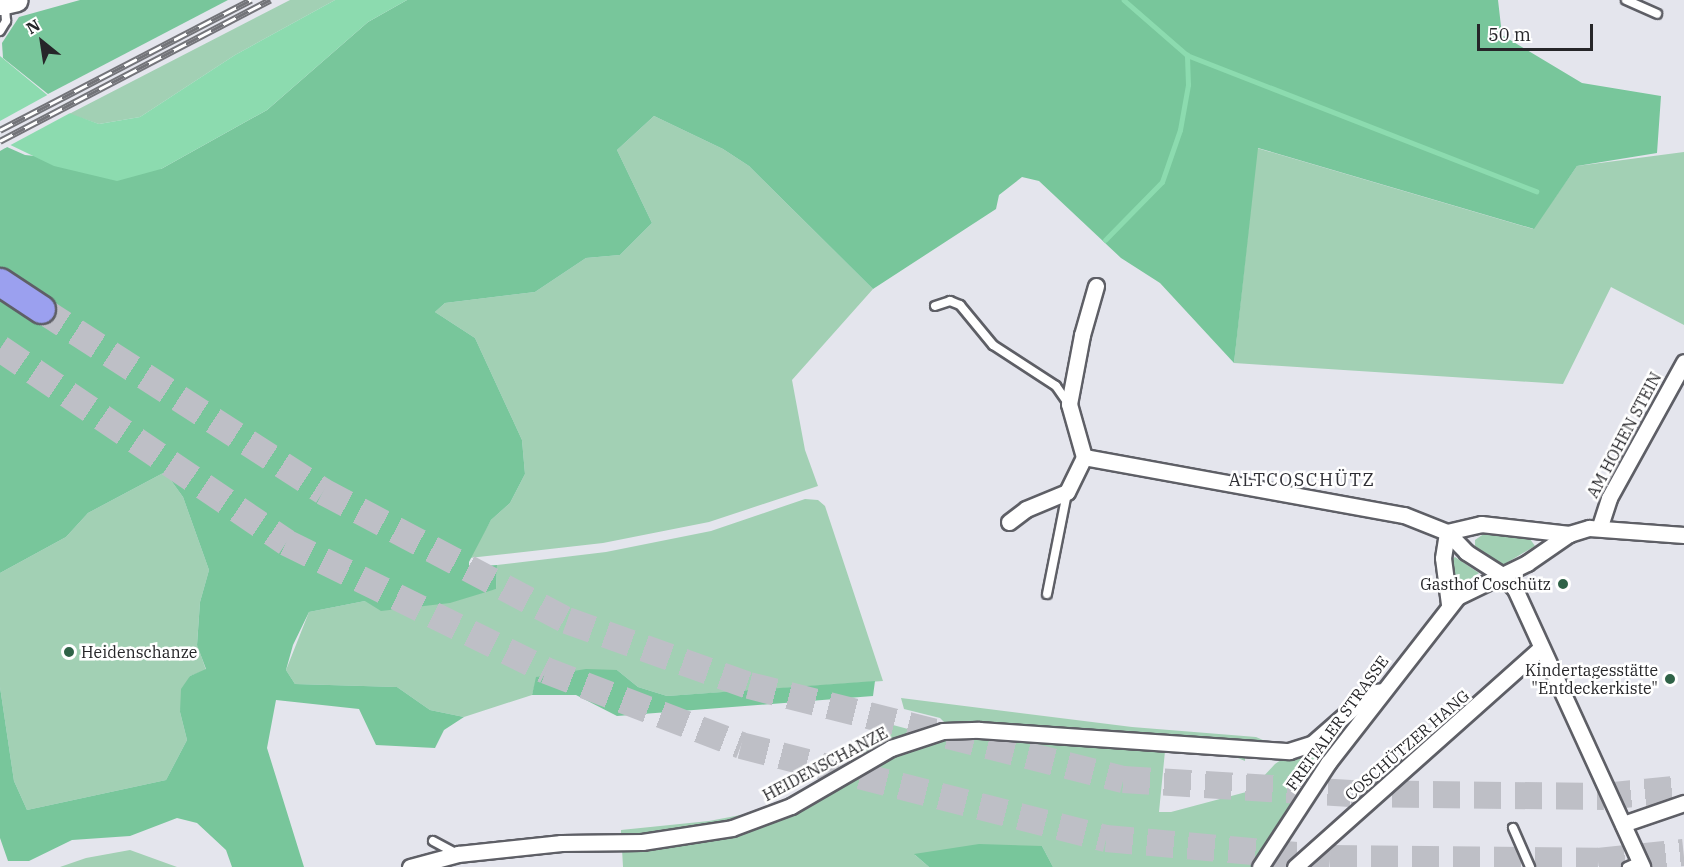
<!DOCTYPE html>
<meta charset="utf-8">
<style>
body{margin:0}
#map{position:relative;width:1684px;height:867px;overflow:hidden;background:#e4e5ed;font-family:"IBM Plex Serif",serif}
div>[style]{position:absolute}
[style*='--x']{left:calc(var(--x)*1px);top:calc(var(--y)*1px);width:calc(var(--w)*1px);rotate:calc(var(--a)*1deg)}
.green>*{inset:0;background:#a2d0b4}
.forest>*{inset:0;background:#78c69b}
.water>*{inset:0;background:#8cdbaf}
.pier>*{inset:0;background:#e4e5ed}
.stream>*{height:4.5px;margin:-2.25px;padding:0 2.25px;transform-origin:2.25px;border-radius:2.25px;background:#8cdbaf}
.highway-tunnel>*{height:27px;margin-top:-13.5px;transform-origin:0;background:repeating-linear-gradient(90deg,#bebfc6 0 27px,transparent 0 41px)}
.roads{filter:drop-shadow(2px 0 #5e5f66) drop-shadow(-2px 0 #5e5f66) drop-shadow(0 2px #5e5f66) drop-shadow(0 -2px #5e5f66)}
.lane>*{height:8px;margin:-4px;padding:0 4px;transform-origin:4px;border-radius:4px;background:#fff}
.street>*{height:15px;margin:-7.5px;padding:0 7.5px;transform-origin:7.5px;border-radius:7.5px;background:#fff}
.secondary>*{height:21px;margin:-10.5px;padding:0 10.5px;transform-origin:10.5px;border-radius:10.5px;background:#fff}
.highway>*{height:27px;margin:-13.5px;padding:0 13.5px;transform-origin:13.5px;border-radius:13.5px;background:#9ba0ef}
.rail>*{height:7px;margin-top:-3.5px;transform-origin:0;background:repeating-linear-gradient(90deg,#fff 0 14px,#737479 0 28px);box-sizing:border-box;border-block:2px solid #737479}
.dots>*{width:16px;height:16px;translate:-50% -50%;box-sizing:border-box;border:3px solid #fff;border-radius:50%}
span{translate:-50% -50%;white-space:nowrap;text-align:center;line-height:1.15;-webkit-text-stroke:5px #fff;paint-order:stroke}
.street-label{font-size:16px;color:#262629}
.poi-label{font-size:16px;color:#262629}
.right{translate:-100% -50%;text-align:right}
.left{translate:0 -50%;text-align:left}
.neighbourhood-label{font-size:18px;color:#2f2f35;letter-spacing:1.5px}
.north{position:absolute;left:12px;top:12px;width:60px;height:60px;-webkit-text-stroke:4px #fff;paint-order:stroke;rotate:330deg;font-size:16px;font-weight:700;line-height:24px;text-align:center;color:#262629}
.north::after{content:'';display:block;margin:auto;width:21px;height:27px;background:#262629;clip-path:polygon(50% 0,100% 100%,50% 72%,0 100%)}
.scale{position:absolute;left:1477px;top:24px;width:116px;height:27px;box-sizing:border-box;border:3px solid #262629;border-top:0;padding-left:8px;font-size:18px;line-height:21px;white-space:nowrap;color:#262629;-webkit-text-stroke:4px #fff;paint-order:stroke}
</style>
<div id="map">
<div class="green">
<i style="clip-path:polygon(290px 0,335px 0,235px 55px,140px 117px,99px 124px,69px 114px)"></i>
<i style="clip-path:polygon(654px 116px,723px 149px,749px 166px,873px 289px,792px 380px,805px 450px,818px 486px,709px 522px,603px 543px,469px 558px,491px 520px,510px 503px,525px 474px,522px 440px,475px 338px,435px 312px,445px 303px,535px 292px,586px 258px,620px 255px,652px 223px,617px 150px)"></i>
<i style="clip-path:polygon(1257px 148px,1533px 229px,1577px 166px,1684px 152px,1684px 325px,1611px 287px,1563px 384px,1234px 363px)"></i>
<i style="clip-path:polygon(165px 472px,183px 497px,209px 570px,200px 602px,197px 644px,206px 670px,190px 676px,180px 712px,187px 740px,166px 780px,27px 810px,14px 781px,0 687px,0 573px,66px 537px,88px 513px)"></i>
<i style="clip-path:polygon(805px 499px,818px 500px,825px 506px,883px 681px,667px 696px,638px 687px,617px 670px,537px 677px,532px 695px,464px 717px,430px 710px,397px 687px,295px 684px,286px 670px,309px 612px,365px 601px,496px 589px,497px 565px,606px 552px,711px 531px)"></i>
<i style="clip-path:polygon(1485px 533px,1528px 536px,1535px 546px,1503px 565px,1475px 547px,1475px 540px)"></i>
<i style="clip-path:polygon(1455px 557px,1479px 573px,1454px 590px,1449px 561px)"></i>
<i style="clip-path:polygon(901px 698px,1132px 727px,1256px 737px,1279px 747px,948px 726px,940px 718px,904px 709px)"></i>
<i style="clip-path:polygon(1361px 706px,1268px 867px,1053px 867px,1042px 846px,915px 855px,929px 867px,623px 867px,622px 849px,718px 836px,881px 758px,949px 735px,1244px 755px,1245px 757px,1245px 761px,1233px 756px,1165px 751px,1159px 812px,1171px 812px,1250px 791px,1275px 764px)"></i>
<i style="clip-path:polygon(892px 714px,893px 725px,908px 729px,914px 723px,928px 728px,797px 798px,746px 818px,621px 838px,621px 830px,709px 821px,746px 814px,781px 801px,859px 758px)"></i>
<i style="clip-path:polygon(130px 850px,177px 867px,60px 867px,86px 858px)"></i>
</div>
<div class="forest">
<i style="clip-path:polygon(80px 0,228px 0,48px 94px,3px 58px,2px 43px,19px 17px)"></i>
<i style="clip-path:polygon(407px 0,1498px 0,1502px 35px,1582px 83px,1661px 96px,1657px 153px,1577px 166px,1534px 229px,1258px 148px,1234px 363px,1160px 283px,1121px 258px,1039px 181px,1022px 177px,999px 195px,996px 209px,873px 289px,749px 166px,723px 149px,654px 116px,617px 150px,652px 223px,620px 255px,586px 258px,535px 292px,445px 303px,435px 312px,475px 338px,522px 440px,525px 474px,510px 503px,491px 520px,469px 562px,469px 567px,497px 565px,496px 589px,450px 603px,381px 611px,365px 601px,309px 612px,293px 645px,286px 670px,295px 684px,397px 687px,430px 710px,464px 717px,444px 730px,435px 748px,376px 745px,359px 709px,276px 700px,267px 748px,304px 867px,232px 867px,226px 850px,197px 823px,177px 818px,130px 836px,72px 840px,29px 861px,8px 861px,0 838px,0 687px,14px 781px,27px 810px,166px 780px,187px 740px,180px 712px,181px 689px,190px 676px,206px 669px,197px 645px,200px 602px,209px 570px,183px 497px,165px 472px,88px 513px,66px 537px,0 573px,0 151px,7px 147px,25px 155px,161px 169px,267px 110px,368px 22px)"></i>
<i style="clip-path:polygon(586px 669px,617px 670px,638px 687px,667px 696px,875px 681px,873px 696px,617px 716px,576px 695px,532px 695px,536px 677px)"></i>
<i style="clip-path:polygon(979px 844px,1042px 846px,1053px 867px,929px 867px,914px 854px)"></i>
</div>
<div class="water">
<i style="clip-path:polygon(335px 0,407px 0,368px 22px,267px 110px,161px 169px,117px 181px,54px 166px,0 140px,0 56px,69px 113px,99px 124px,140px 117px,235px 55px)"></i>
</div>
<div class="pier">
<i style="clip-path:polygon(51px 93px,72px 112px,5px 148px,0 144px,0 121px)"></i>
</div>
<div class="stream">
<i style="--x:1124;--y:0;--w:84;--a:41.1"></i>
<i style="--x:1187;--y:55;--w:375;--a:21.3"></i>
<i style="--x:1105;--y:240;--w:81;--a:-45.5"></i>
<i style="--x:1162;--y:182;--w:55;--a:-70.9"></i>
<i style="--x:1180;--y:130;--w:46;--a:-79.9"></i>
<i style="--x:1188;--y:85;--w:30;--a:-92"></i>
</div>
<div class="highway-tunnel">
<i style="--x:41;--y:309;--w:336;--a:32.8"></i>
<i style="--x:323;--y:491;--w:276;--a:27.9"></i>
<i style="--x:567;--y:620;--w:193;--a:19.7"></i>
<i style="--x:749;--y:685;--w:386;--a:14.1"></i>
<i style="--x:1123;--y:779;--w:228;--a:3.5"></i>
<i style="--x:1351;--y:793;--w:253;--a:0.7"></i>
<i style="--x:1604;--y:796;--w:80;--a:-5.7"></i>
<i style="--x:0;--y:348;--w:346;--a:34.1"></i>
<i style="--x:286;--y:542;--w:290;--a:26.2"></i>
<i style="--x:546;--y:670;--w:209;--a:21"></i>
<i style="--x:741;--y:745;--w:377;--a:14.3"></i>
<i style="--x:1106;--y:838;--w:225;--a:5.1"></i>
<i style="--x:1330;--y:858;--w:268;--a:0.6"></i>
<i style="--x:1598;--y:861;--w:86;--a:-6"></i>
</div>
<div class="roads">
<div class="lane">
<i style="--x:1626;--y:0;--w:34;--a:24"></i>
<i style="--x:0;--y:31;--w:12;--a:-59"></i>
<i style="--x:6;--y:21;--w:16;--a:-94"></i>
<i style="--x:935;--y:306;--w:16;--a:-18"></i>
<i style="--x:950;--y:301;--w:11;--a:22"></i>
<i style="--x:960;--y:305;--w:52;--a:50.5"></i>
<i style="--x:993;--y:345;--w:75;--a:33.1"></i>
<i style="--x:1056;--y:386;--w:21;--a:55"></i>
<i style="--x:1047;--y:594;--w:103;--a:-78.8"></i>
<i style="--x:1513;--y:828;--w:43;--a:66.4"></i>
<i style="--x:433;--y:841;--w:26;--a:28"></i>
<i style="--x:1627;--y:867;--w:14;--a:-25"></i>
</div>
<div class="street">
<i style="--x:1084;--y:457;--w:325;--a:10.3"></i>
<i style="--x:1404;--y:515;--w:46;--a:21.6"></i>
<i style="--x:1447;--y:532;--w:28;--a:46"></i>
<i style="--x:1466;--y:552;--w:43;--a:32.6"></i>
<i style="--x:1502;--y:575;--w:19;--a:47"></i>
<i style="--x:1515;--y:589;--w:306;--a:65.4"></i>
<i style="--x:1084;--y:457;--w:55;--a:-105.8"></i>
<i style="--x:1069;--y:404;--w:70;--a:-79.3"></i>
<i style="--x:1082;--y:335;--w:51;--a:-74.1"></i>
<i style="--x:1009;--y:522;--w:21;--a:-37"></i>
<i style="--x:1026;--y:509;--w:44;--a:-22.5"></i>
<i style="--x:1067;--y:492;--w:39;--a:-64"></i>
<i style="--x:1600;--y:526;--w:29;--a:-72"></i>
<i style="--x:1609;--y:498;--w:155;--a:-61.1"></i>
<i style="--x:1449;--y:604;--w:46;--a:-97.4"></i>
<i style="--x:1443;--y:558;--w:26;--a:-81"></i>
<i style="--x:1447;--y:532;--w:35;--a:-13"></i>
<i style="--x:1481;--y:524;--w:89;--a:6.5"></i>
<i style="--x:1623;--y:824;--w:65;--a:-19"></i>
<i style="--x:410;--y:867;--w:50;--a:-15.2"></i>
<i style="--x:458;--y:854;--w:104;--a:-6.1"></i>
<i style="--x:561;--y:843;--w:81;--a:-0.7"></i>
<i style="--x:642;--y:842;--w:91;--a:-8.8"></i>
<i style="--x:732;--y:828;--w:63;--a:-20.4"></i>
<i style="--x:791;--y:806;--w:116;--a:-30.1"></i>
<i style="--x:891;--y:748;--w:55;--a:-18.1"></i>
<i style="--x:943;--y:731;--w:36;--a:-2"></i>
<i style="--x:979;--y:730;--w:311;--a:3.9"></i>
<i style="--x:1289;--y:751;--w:25;--a:-18"></i>
<i style="--x:1313;--y:743;--w:76;--a:-41.3"></i>
<i style="--x:1370;--y:693;--w:12;--a:-9"></i>
<i style="--x:1260;--y:867;--w:124;--a:-56.8"></i>
<i style="--x:1328;--y:763;--w:210;--a:-52.1"></i>
<i style="--x:1457;--y:597;--w:78;--a:-25.9"></i>
<i style="--x:1527;--y:563;--w:51;--a:-34.6"></i>
<i style="--x:1569;--y:534;--w:21;--a:-17"></i>
<i style="--x:1589;--y:528;--w:95;--a:4.2"></i>
<i style="--x:1295;--y:867;--w:329;--a:-41.7"></i>
</div>
<div class="secondary">
<i style="--x:0;--y:4;--w:17;--a:-13"></i>
</div>
<div class="highway">
<i style="--x:0;--y:282;--w:49;--a:33.4"></i>
</div>
</div>
<div class="rail">
<i style="--x:0;--y:130;--w:283;--a:-27.4"></i>
<i style="--x:0;--y:141;--w:305;--a:-27.6"></i>
</div>
<div class="dots">
<i style="left:1563px;top:584px;background:#2f6247"></i>
<i style="left:69px;top:652px;background:#2f6247"></i>
<i style="left:1670px;top:679px;background:#2f6247"></i>
</div>
<div class="street-label">
<span style="left:1624px;top:435px;rotate:-62deg">AM HOHEN STEIN</span>
<span style="left:1337px;top:723px;rotate:-54deg">FREITALER STRASSE</span>
<span style="left:1407px;top:745px;rotate:-41deg">COSCHÜTZER HANG</span>
<span style="left:825px;top:764px;rotate:-28deg">HEIDENSCHANZE</span>
</div>
<div class="poi-label">
<span class="right" style="left:1551px;top:584px">Gasthof Coschütz</span>
<span class="left" style="left:81px;top:652px">Heidenschanze</span>
<span class="right" style="left:1658px;top:679px">Kindertagesstätte<br>"Entdeckerkiste"</span>
</div>
<div class="neighbourhood-label">
<span style="left:1302px;top:480px">ALTCOSCHÜTZ</span>
</div>
<div class="north">N</div>
<div class="scale">50 m</div>
</div>
